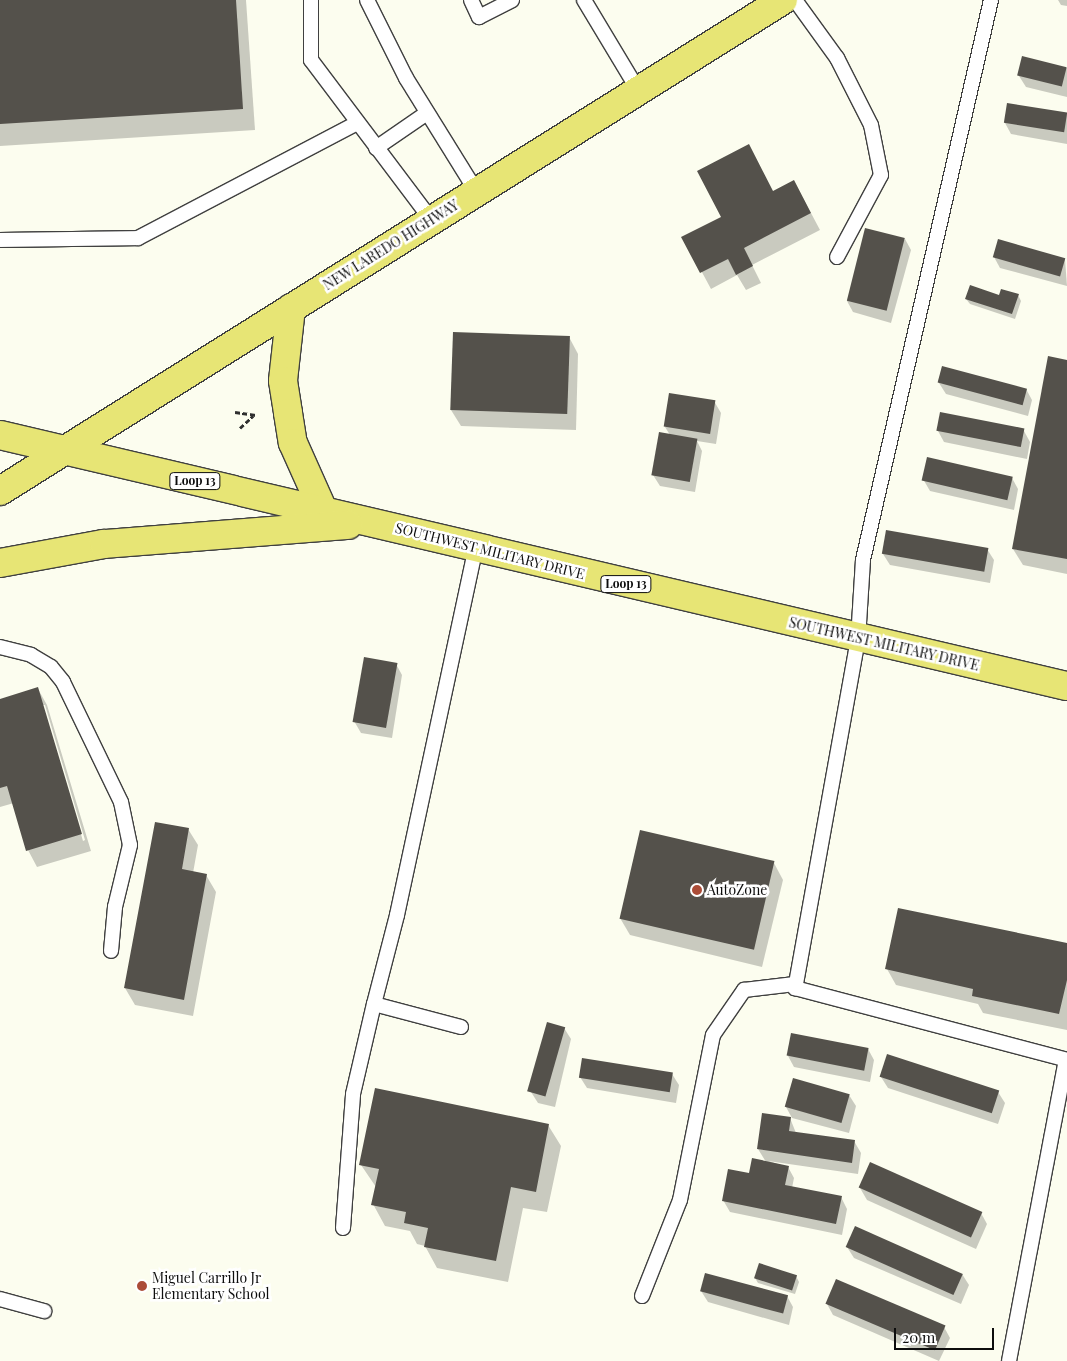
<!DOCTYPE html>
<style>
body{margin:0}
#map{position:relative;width:1067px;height:1361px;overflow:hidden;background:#fcfdef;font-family:"Playfair Display",serif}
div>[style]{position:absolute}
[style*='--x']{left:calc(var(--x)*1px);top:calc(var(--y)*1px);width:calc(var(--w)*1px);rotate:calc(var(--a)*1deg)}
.shadow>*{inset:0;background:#0003}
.building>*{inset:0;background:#54514b;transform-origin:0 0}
.path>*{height:3px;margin-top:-1.5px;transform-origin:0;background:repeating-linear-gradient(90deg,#2f2f2f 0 5px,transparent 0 7.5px)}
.roads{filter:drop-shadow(1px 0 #404040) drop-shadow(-1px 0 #404040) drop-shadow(0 1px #404040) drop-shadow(0 -1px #404040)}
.lane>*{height:14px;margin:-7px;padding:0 7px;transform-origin:7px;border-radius:7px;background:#fff}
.primary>*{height:28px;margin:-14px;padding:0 14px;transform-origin:14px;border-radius:14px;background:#e7e575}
.dots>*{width:14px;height:14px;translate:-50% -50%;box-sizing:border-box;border:2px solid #fff;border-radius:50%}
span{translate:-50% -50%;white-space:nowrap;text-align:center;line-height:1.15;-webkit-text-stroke:5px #fff;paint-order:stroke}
.shield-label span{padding:1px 4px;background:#fff;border:1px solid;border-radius:4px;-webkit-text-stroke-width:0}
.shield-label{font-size:12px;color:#0d0d0d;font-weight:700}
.street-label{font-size:14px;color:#0d0d0d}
.poi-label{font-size:14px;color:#0d0d0d}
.left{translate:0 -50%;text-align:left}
.scale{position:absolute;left:894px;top:1328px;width:100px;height:22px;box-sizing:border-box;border:2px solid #0d0d0d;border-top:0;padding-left:6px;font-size:15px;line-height:18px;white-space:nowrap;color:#0d0d0d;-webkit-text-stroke:4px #fff;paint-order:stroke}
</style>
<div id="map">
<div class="shadow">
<i style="clip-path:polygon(0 0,246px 0,255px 130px,0 146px)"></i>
<i style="clip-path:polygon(1058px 0,1067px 0,1067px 6px,1061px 5px)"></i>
<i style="clip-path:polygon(1067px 68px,1067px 97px,1026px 87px,1019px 76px)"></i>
<i style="clip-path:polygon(1067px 115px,1067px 144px,1011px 134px,1005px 123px)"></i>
<i style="clip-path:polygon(774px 192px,803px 198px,820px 230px,752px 265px,761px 283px,746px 290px,737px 275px,711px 289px,683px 237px)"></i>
<i style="clip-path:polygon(905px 239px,911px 250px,891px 323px,853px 312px,847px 301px)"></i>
<i style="clip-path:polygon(994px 257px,1065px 259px,1067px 286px,1000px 268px)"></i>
<i style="clip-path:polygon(1018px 295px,1021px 301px,1015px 319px,970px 304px,966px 299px)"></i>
<i style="clip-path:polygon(569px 337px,578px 354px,576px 430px,461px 426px,451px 410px)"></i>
<i style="clip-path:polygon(1067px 361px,1067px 574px,1023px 565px,1013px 549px)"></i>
<i style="clip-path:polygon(939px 383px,1026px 389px,1032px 400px,1028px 416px,946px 394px)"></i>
<i style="clip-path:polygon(714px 401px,721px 413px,716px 444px,697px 441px,702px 451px,695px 492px,660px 486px,653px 475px,670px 435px,665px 427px)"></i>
<i style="clip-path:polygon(938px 431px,1024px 431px,1030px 442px,1027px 459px,944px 442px)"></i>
<i style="clip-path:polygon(1012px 478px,1018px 489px,1014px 510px,930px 491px,923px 479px)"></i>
<i style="clip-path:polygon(987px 549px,994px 560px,990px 583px,890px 565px,883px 554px)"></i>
<i style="clip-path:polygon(396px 664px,402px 675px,392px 738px,361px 733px,354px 721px)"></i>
<i style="clip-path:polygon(evenodd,38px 689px,47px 705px,91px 851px,37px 867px,28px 850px,14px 803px,0 807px,0 700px,38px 689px,42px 705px,45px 705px,85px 840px,83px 841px,42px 705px)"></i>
<i style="clip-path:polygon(188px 829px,198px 845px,193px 873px,206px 875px,216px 892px,193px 1016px,135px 1005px,125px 988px)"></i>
<i style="clip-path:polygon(774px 863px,783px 880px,762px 967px,630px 935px,620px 918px)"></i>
<i style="clip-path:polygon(1067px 944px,1067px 1030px,983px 1013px,978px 1004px,896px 985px,887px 969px)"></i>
<i style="clip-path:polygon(564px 1028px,571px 1039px,555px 1107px,538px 1103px,531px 1092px)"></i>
<i style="clip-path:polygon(868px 1049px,874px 1060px,870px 1082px,794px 1067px,788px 1056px)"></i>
<i style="clip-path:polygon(672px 1074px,679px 1085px,676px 1103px,587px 1088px,580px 1077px)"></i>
<i style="clip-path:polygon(881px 1077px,998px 1092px,1005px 1103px,998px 1124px,888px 1088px)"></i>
<i style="clip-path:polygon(849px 1095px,856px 1106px,849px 1133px,792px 1118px,786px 1107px)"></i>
<i style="clip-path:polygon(790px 1118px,796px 1133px,854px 1141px,861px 1153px,858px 1174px,768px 1161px,788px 1167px,794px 1178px,792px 1188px,841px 1197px,847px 1209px,842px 1235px,730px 1212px,723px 1200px,766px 1162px,758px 1149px)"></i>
<i style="clip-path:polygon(548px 1125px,561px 1146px,547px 1212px,523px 1208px,508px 1282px,437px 1268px,425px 1246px,417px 1244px,410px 1231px,385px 1226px,373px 1204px,376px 1187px,361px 1165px)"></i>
<i style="clip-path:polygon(860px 1188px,981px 1213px,987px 1224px,976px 1249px,867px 1200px)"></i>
<i style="clip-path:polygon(847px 1247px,962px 1274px,969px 1285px,961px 1304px,854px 1258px)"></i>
<i style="clip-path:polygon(796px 1276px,799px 1282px,795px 1294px,758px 1283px,755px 1278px)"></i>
<i style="clip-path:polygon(701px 1291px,787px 1296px,793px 1307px,789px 1325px,708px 1302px)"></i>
<i style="clip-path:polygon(827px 1304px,944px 1327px,950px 1338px,939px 1361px,833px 1315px)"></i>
</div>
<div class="building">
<i style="clip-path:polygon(0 0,236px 0,243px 109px,0 124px)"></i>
<i style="left:1022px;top:56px;width:46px;height:20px;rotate:14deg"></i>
<i style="left:1007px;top:103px;width:61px;height:20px;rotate:9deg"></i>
<i style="clip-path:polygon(749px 144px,773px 191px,794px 180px,811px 213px,744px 248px,753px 266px,736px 275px,728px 259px,700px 273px,681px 237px,721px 217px,697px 171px)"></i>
<i style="left:865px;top:228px;width:41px;height:75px;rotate:14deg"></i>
<i style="left:998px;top:239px;width:70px;height:19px;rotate:16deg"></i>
<i style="clip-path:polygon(970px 285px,999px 295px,1001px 289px,1019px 294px,1012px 314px,965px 299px)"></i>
<i style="left:453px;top:332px;width:117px;height:78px;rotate:2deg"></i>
<i style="clip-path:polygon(1048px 356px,1067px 360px,1067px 559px,1012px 549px)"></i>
<i style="left:942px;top:366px;width:88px;height:17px;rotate:15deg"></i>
<i style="left:669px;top:393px;width:47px;height:34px;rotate:9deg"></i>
<i style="left:940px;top:412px;width:86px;height:19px;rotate:11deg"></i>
<i style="left:659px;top:432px;width:39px;height:44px;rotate:10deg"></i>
<i style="left:927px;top:457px;width:88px;height:24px;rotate:13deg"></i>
<i style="left:886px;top:530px;width:104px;height:24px;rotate:10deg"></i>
<i style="left:364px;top:657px;width:34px;height:66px;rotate:10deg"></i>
<i style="clip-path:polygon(38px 687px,82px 834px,26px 851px,7px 786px,0 788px,0 699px)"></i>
<i style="clip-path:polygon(155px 822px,189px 828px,182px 869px,207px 874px,184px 1000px,124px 988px)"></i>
<i style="left:640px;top:830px;width:138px;height:91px;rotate:13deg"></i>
<i style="clip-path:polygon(898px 908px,1067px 943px,1067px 980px,1059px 1014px,972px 996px,973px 989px,885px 969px)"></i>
<i style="left:547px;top:1022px;width:19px;height:72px;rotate:16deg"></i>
<i style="left:791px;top:1033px;width:79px;height:23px;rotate:11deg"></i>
<i style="left:887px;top:1054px;width:118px;height:24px;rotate:18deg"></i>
<i style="left:582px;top:1058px;width:92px;height:20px;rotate:9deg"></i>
<i style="left:793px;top:1078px;width:59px;height:30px;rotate:16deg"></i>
<i style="clip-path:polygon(375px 1088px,549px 1124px,536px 1192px,511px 1187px,496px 1261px,424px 1247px,428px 1228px,404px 1223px,406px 1212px,371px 1205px,379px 1169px,359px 1165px)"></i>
<i style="clip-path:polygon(762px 1113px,791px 1117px,789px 1131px,855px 1140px,852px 1163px,757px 1149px)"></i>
<i style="clip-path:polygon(752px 1158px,789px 1166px,785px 1185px,842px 1196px,836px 1224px,722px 1201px,728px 1169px,749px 1173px)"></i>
<i style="left:870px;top:1162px;width:123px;height:28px;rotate:24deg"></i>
<i style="left:855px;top:1226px;width:118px;height:23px;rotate:24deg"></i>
<i style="left:759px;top:1263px;width:40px;height:16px;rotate:18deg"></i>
<i style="left:705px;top:1273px;width:86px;height:19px;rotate:15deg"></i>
<i style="left:836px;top:1279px;width:119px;height:27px;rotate:23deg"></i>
</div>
<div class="path">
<i style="--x:235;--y:412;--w:22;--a:8"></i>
<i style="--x:240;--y:428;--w:18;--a:-43"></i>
</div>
<div class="roads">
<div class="lane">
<i style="--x:311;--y:0;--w:60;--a:90"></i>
<i style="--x:311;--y:60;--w:199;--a:53"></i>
<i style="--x:367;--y:0;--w:87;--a:63.4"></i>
<i style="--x:406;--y:78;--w:133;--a:58.2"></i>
<i style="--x:471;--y:0;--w:19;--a:65"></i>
<i style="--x:479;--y:17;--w:37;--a:-27"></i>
<i style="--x:584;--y:0;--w:105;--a:59"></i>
<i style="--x:795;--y:0;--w:72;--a:54.1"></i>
<i style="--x:837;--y:58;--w:75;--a:63.1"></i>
<i style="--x:871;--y:125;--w:51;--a:78.7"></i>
<i style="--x:881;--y:175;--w:93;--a:118.2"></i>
<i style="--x:991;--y:0;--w:574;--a:102.88"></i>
<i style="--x:863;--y:560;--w:79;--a:93.6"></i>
<i style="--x:858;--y:639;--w:355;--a:100.2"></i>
<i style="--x:795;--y:988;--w:281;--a:14.8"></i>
<i style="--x:376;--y:148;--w:62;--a:-34.5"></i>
<i style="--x:0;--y:240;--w:138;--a:-0.8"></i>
<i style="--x:138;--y:238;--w:247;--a:-27.7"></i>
<i style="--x:0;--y:647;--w:32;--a:14"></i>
<i style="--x:31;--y:655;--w:23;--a:31"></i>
<i style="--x:51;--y:667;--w:19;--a:51"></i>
<i style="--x:63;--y:682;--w:133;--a:64.2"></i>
<i style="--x:121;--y:802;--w:44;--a:78.2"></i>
<i style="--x:130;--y:845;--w:64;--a:103.6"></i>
<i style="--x:115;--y:907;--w:44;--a:95.2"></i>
<i style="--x:461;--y:1027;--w:90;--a:-165.2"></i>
<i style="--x:374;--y:1004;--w:92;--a:-75.5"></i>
<i style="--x:397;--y:915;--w:375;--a:-77.9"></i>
<i style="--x:343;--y:1228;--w:134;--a:-85.7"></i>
<i style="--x:353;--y:1094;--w:92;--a:-76.9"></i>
<i style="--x:642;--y:1296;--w:103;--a:-68.4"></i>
<i style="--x:680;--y:1200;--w:168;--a:-78.7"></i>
<i style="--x:713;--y:1035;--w:55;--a:-55.4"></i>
<i style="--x:744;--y:990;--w:51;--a:-6.7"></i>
<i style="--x:0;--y:1299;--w:46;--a:15.3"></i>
<i style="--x:1009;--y:1361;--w:306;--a:-79.3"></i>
</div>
<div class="primary">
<i style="--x:291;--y:308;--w:73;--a:96.3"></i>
<i style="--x:283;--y:381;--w:32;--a:81"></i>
<i style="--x:288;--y:413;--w:30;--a:81"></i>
<i style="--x:293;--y:443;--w:73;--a:65.9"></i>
<i style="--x:0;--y:435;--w:1096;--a:13.24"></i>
<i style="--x:0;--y:491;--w:924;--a:-32.09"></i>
<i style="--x:0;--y:563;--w:106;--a:-10.4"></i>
<i style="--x:104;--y:544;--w:245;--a:-4.5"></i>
</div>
</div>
<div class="dots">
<i style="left:697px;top:890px;background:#ab4c37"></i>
<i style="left:142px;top:1286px;background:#ab4c37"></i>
</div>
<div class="shield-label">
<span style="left:195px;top:481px">Loop 13</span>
<span style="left:626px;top:584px">Loop 13</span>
</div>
<div class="street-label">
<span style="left:391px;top:245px;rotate:-32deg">NEW LAREDO HIGHWAY</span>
<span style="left:490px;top:551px;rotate:14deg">SOUTHWEST MILITARY DRIVE</span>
<span style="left:884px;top:644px;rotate:13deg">SOUTHWEST MILITARY DRIVE</span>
</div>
<div class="poi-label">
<span class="left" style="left:707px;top:890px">AutoZone</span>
<span class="left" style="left:152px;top:1286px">Miguel Carrillo Jr<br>Elementary School</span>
</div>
<div class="scale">20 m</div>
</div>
